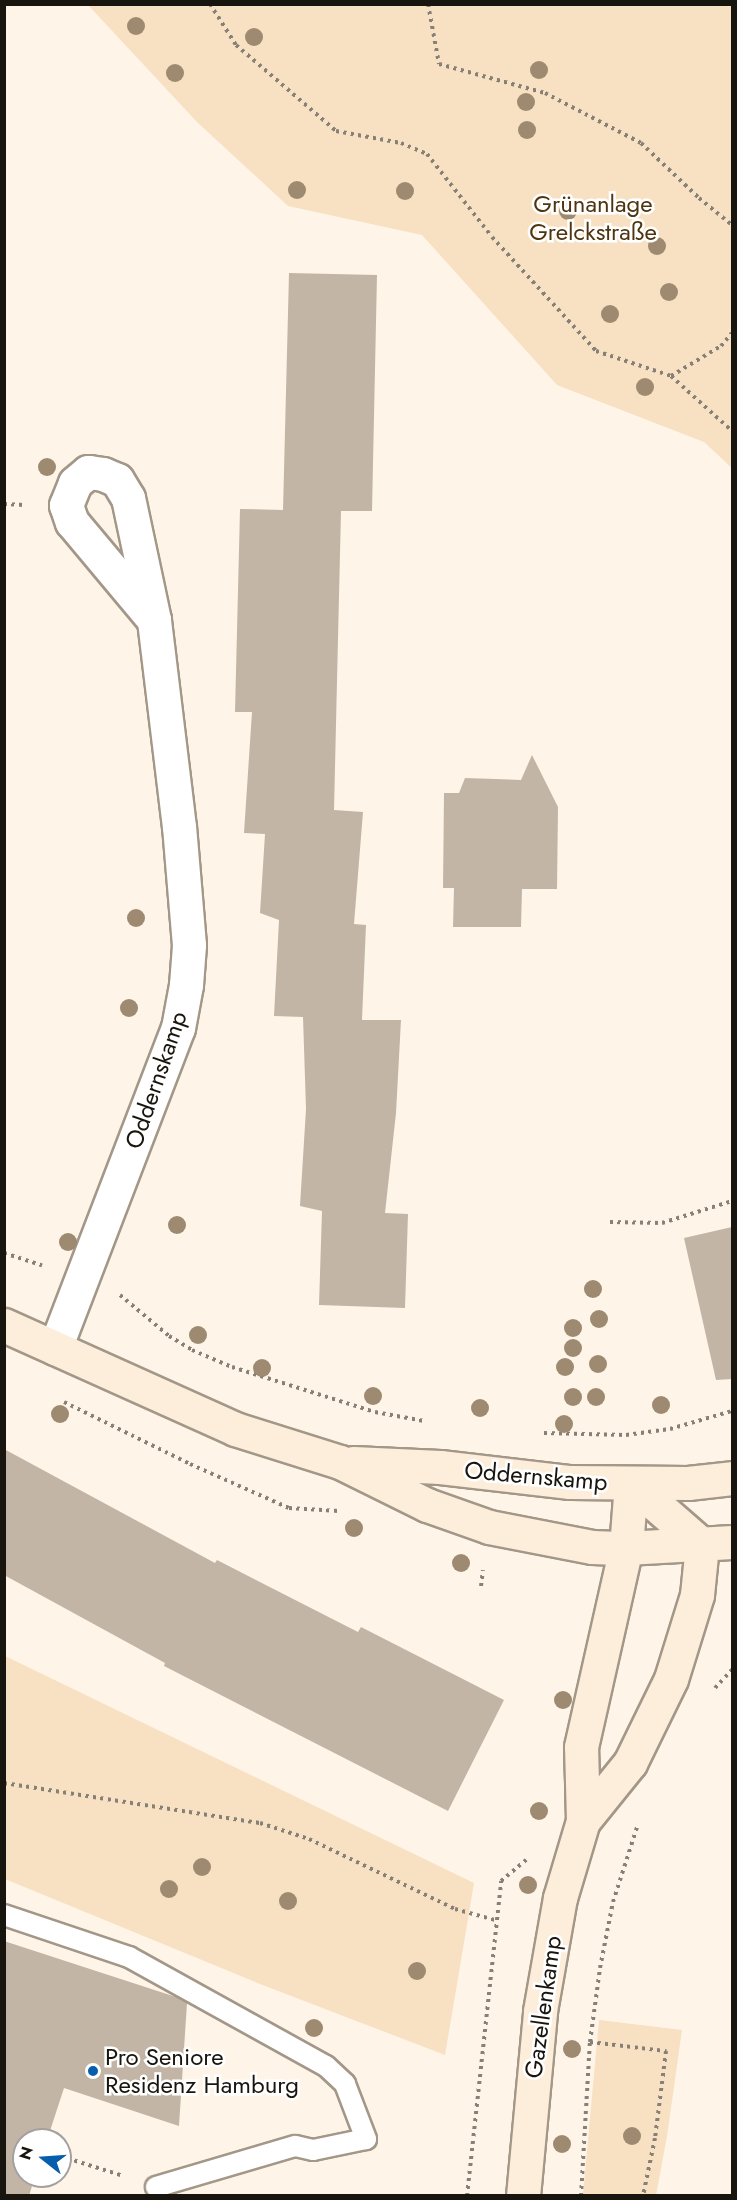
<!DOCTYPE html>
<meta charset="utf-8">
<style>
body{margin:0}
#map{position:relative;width:737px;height:2200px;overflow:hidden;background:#fef4e7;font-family:Jost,sans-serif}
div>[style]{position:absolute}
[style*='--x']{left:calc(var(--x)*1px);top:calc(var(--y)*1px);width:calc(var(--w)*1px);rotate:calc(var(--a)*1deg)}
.green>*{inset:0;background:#f8e0c2}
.building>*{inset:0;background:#c2b5a6}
.path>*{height:4px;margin-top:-2px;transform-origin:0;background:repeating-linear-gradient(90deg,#878077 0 3px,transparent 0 7.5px)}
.roads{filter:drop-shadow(2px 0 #a39788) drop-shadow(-2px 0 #a39788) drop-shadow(0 2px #a39788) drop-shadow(0 -2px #a39788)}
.lane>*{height:20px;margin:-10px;padding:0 10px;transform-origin:10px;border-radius:10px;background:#fff}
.street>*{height:33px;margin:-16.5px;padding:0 16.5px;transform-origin:16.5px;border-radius:16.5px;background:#fff}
.secondary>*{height:33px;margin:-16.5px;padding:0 16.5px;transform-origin:16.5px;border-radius:16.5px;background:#fdeedb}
.trees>*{width:18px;height:18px;margin:-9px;border-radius:50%;background:#9d8a70}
.dots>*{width:16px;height:16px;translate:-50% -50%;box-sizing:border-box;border:3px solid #fff;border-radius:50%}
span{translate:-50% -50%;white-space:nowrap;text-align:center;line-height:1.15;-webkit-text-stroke:5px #fff;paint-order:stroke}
.park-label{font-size:24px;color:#4e340f}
.street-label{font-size:24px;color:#18140e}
.poi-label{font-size:24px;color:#18140e}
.left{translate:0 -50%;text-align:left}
.frame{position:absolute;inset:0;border:6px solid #18140e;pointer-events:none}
.north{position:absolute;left:12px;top:2128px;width:60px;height:60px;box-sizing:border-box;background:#fff;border:2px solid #a3a19f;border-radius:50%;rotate:287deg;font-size:16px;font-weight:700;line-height:24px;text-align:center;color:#18140e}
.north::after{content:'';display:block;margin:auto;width:21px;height:27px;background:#075eac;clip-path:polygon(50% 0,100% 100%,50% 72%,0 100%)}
</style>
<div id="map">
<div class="green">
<i style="clip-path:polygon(88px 5px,732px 5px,732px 468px,704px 442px,557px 385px,422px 235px,288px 206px,197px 122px)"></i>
<i style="clip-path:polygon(5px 1656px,474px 1883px,445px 2055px,260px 1984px,5px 1879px)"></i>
<i style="clip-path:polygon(599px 2020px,682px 2030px,667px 2136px,656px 2195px,583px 2195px)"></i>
</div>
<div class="building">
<i style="clip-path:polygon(289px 273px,377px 275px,372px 511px,341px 511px,334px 810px,363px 812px,354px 924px,366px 925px,362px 1020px,401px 1020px,396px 1113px,385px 1213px,408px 1214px,405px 1308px,319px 1305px,322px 1211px,300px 1206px,306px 1109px,303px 1017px,274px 1016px,279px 920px,260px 913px,265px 834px,244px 833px,252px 712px,235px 712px,240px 509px,283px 510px)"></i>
<i style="clip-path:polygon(532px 755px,558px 807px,557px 889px,522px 889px,521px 927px,453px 927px,454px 888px,443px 888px,444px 793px,459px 793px,465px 778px,521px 780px)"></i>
<i style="clip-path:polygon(732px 1227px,732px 1379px,716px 1380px,684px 1238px)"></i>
<i style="clip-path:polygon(4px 1449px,215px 1563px,217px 1560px,358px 1632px,361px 1627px,504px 1700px,448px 1811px,164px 1666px,165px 1663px,4px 1575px)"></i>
<i style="clip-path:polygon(4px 1941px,176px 1997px,187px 2003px,179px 2126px,64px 2088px,47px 2140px,24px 2140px,24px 2176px,35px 2176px,29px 2196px,4px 2196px)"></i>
</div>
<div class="path">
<i style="--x:210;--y:4;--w:49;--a:57.6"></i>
<i style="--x:236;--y:45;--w:132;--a:40.7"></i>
<i style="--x:336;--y:131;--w:66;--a:10.5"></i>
<i style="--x:401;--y:143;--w:28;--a:23"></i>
<i style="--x:427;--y:154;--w:105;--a:51.9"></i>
<i style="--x:492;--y:237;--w:154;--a:47.6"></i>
<i style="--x:596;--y:351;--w:79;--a:18.4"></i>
<i style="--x:671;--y:376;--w:58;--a:-31"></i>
<i style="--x:721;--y:346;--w:17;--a:-50"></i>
<i style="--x:428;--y:4;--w:61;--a:79.6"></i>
<i style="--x:439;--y:64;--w:110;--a:15.3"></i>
<i style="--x:545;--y:93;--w:108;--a:27.5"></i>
<i style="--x:641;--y:143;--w:80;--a:43.5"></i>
<i style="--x:699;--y:198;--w:43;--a:39.3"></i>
<i style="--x:671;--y:376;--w:82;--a:42"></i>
<i style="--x:4;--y:504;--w:21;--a:3"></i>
<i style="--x:610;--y:1222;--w:52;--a:1.1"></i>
<i style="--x:662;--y:1223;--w:73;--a:-17.4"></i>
<i style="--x:4;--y:1253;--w:40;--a:18"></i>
<i style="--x:120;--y:1295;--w:64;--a:39.9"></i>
<i style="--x:169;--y:1336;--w:27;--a:31"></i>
<i style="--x:192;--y:1350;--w:43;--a:23"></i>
<i style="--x:232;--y:1367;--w:150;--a:17.5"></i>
<i style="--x:375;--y:1412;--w:50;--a:10.4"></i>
<i style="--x:64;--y:1402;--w:140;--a:26.2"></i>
<i style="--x:190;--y:1464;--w:108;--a:24"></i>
<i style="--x:289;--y:1508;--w:50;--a:3.4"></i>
<i style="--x:544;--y:1433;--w:82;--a:1.4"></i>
<i style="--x:626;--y:1435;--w:44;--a:-7.8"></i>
<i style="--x:670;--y:1429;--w:65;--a:-16.2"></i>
<i style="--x:481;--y:1586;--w:16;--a:-83"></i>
<i style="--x:715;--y:1688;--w:25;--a:-47"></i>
<i style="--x:4;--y:1783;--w:259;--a:8.9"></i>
<i style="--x:260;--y:1823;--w:52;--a:18.1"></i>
<i style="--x:309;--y:1839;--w:162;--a:25.6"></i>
<i style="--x:455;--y:1909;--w:41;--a:15.4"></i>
<i style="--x:590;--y:2042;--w:77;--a:6.8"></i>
<i style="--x:666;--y:2051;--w:88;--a:97.2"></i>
<i style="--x:655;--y:2138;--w:59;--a:101.7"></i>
<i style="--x:60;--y:2156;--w:67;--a:17.4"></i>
<i style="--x:467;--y:2196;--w:317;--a:-83.8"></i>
<i style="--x:501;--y:1881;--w:33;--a:-40"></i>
<i style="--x:581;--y:2196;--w:154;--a:-86.7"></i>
<i style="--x:590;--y:2042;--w:75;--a:-82.3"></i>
<i style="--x:600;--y:1968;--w:67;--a:-78.9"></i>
<i style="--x:613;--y:1902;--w:82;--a:-72.2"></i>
</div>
<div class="roads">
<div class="lane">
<i style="--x:4;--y:1915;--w:132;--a:18.6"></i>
<i style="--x:129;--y:1957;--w:225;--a:29"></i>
<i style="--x:326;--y:2066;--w:26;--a:43"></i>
<i style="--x:345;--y:2084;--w:59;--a:69.1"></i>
<i style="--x:366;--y:2139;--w:54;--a:168.3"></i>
<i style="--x:313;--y:2150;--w:18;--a:-167"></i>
<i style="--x:295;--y:2146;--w:145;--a:163.6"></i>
</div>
<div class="street">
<i style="--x:55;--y:1348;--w:343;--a:-69"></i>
<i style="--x:178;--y:1028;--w:44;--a:-79.5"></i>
<i style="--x:186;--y:985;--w:40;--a:-85.7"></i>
<i style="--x:189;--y:945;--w:118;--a:-94.8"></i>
<i style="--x:179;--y:827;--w:209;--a:-96.9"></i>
<i style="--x:154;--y:620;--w:125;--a:-102"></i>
<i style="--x:128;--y:498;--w:21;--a:-121"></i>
<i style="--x:117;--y:480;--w:15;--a:-157"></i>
<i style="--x:103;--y:474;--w:15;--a:-172"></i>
<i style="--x:88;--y:472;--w:17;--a:140"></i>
<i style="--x:75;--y:483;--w:24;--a:112"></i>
<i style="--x:66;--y:505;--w:18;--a:71"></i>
<i style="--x:72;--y:522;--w:128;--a:50.1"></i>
</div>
<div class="secondary">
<i style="--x:4;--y:1325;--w:253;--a:24.2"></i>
<i style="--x:235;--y:1429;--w:110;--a:17.4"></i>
<i style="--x:340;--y:1462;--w:97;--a:26.3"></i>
<i style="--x:427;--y:1505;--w:66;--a:19.5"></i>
<i style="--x:489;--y:1527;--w:105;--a:11"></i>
<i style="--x:592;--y:1547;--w:34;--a:2"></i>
<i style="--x:626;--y:1548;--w:106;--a:-3.2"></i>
<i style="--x:353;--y:1463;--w:87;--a:2.6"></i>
<i style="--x:440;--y:1467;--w:131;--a:6.6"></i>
<i style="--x:570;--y:1482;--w:118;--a:0.5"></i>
<i style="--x:688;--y:1483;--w:44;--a:-6.5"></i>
<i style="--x:631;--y:1483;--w:94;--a:41.1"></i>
<i style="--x:583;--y:1821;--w:75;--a:-51"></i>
<i style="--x:630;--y:1763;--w:93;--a:-64"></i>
<i style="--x:671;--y:1679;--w:88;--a:-72.8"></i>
<i style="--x:697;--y:1595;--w:50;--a:-84.3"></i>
<i style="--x:523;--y:2196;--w:186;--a:-84.7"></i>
<i style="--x:540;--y:2011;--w:115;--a:-80"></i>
<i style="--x:560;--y:1898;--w:80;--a:-73.4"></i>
<i style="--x:583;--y:1821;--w:74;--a:-91.5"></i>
<i style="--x:581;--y:1747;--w:204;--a:-77.3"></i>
<i style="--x:626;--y:1548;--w:65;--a:-85.6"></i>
</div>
</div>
<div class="trees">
<i style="left:136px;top:26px"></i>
<i style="left:254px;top:37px"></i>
<i style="left:539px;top:70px"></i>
<i style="left:175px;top:73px"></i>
<i style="left:526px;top:102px"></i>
<i style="left:527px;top:130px"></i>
<i style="left:297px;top:190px"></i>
<i style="left:405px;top:191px"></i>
<i style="left:568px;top:211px"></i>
<i style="left:657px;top:246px"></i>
<i style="left:669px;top:292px"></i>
<i style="left:610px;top:314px"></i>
<i style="left:645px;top:387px"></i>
<i style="left:47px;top:467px"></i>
<i style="left:136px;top:918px"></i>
<i style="left:129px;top:1008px"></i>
<i style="left:177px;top:1225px"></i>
<i style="left:68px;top:1242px"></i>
<i style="left:593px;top:1289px"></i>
<i style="left:599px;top:1319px"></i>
<i style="left:573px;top:1328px"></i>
<i style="left:198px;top:1335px"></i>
<i style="left:573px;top:1348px"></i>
<i style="left:598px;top:1364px"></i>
<i style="left:565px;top:1367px"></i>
<i style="left:262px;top:1368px"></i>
<i style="left:373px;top:1396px"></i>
<i style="left:573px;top:1397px"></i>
<i style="left:596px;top:1397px"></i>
<i style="left:661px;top:1405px"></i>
<i style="left:480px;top:1408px"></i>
<i style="left:60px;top:1414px"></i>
<i style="left:564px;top:1424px"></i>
<i style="left:354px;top:1528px"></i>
<i style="left:461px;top:1563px"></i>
<i style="left:563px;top:1700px"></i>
<i style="left:539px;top:1811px"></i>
<i style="left:202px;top:1867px"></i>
<i style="left:528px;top:1885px"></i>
<i style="left:169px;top:1889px"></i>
<i style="left:288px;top:1901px"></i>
<i style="left:417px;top:1971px"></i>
<i style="left:314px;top:2028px"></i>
<i style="left:572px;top:2049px"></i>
<i style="left:632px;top:2136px"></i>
<i style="left:562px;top:2144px"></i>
</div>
<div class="dots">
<i style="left:93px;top:2071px;background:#075eac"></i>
</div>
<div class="park-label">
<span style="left:593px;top:218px">Grünanlage<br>Grelckstraße</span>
</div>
<div class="street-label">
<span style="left:156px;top:1080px;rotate:-71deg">Oddernskamp</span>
<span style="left:536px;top:1476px;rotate:5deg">Oddernskamp</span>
<span style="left:543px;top:2007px;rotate:-82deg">Gazellenkamp</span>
</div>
<div class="poi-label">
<span class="left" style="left:105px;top:2071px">Pro Seniore<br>Residenz Hamburg</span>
</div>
<div class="frame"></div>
<div class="north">N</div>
</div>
